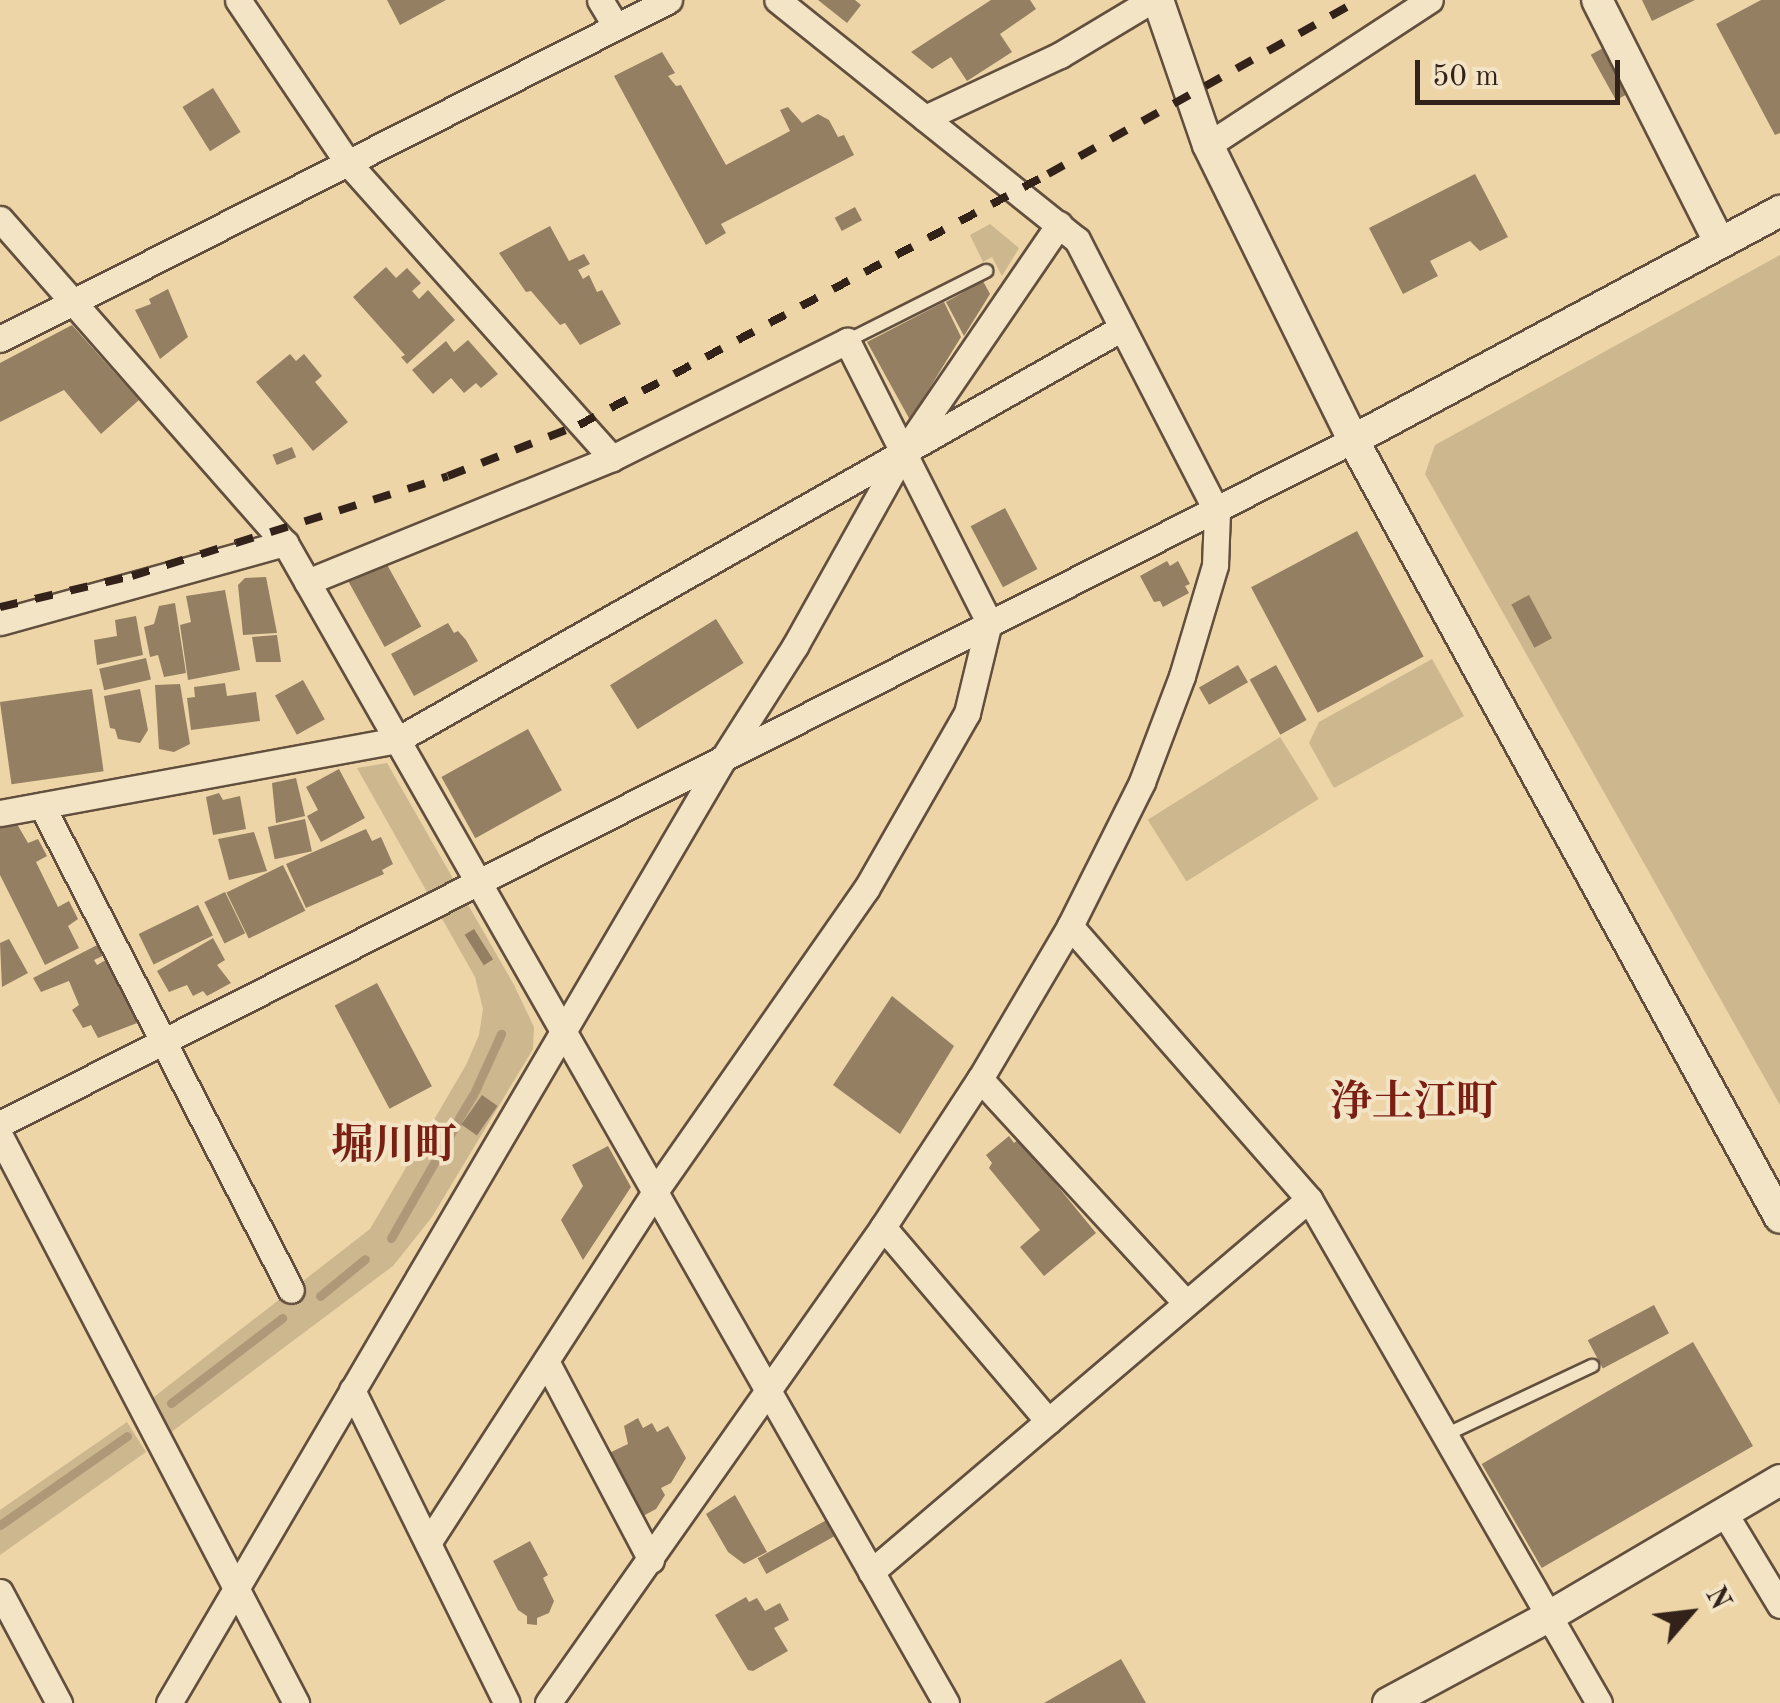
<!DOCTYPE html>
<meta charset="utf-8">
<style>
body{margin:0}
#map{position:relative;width:1780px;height:1703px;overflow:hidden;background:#edd5a7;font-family:"Old Standard TT","Noto Serif JP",serif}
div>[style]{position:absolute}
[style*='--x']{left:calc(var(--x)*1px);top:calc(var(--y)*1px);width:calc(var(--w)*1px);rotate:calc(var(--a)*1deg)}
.green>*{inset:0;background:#cdb78f;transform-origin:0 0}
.stream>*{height:9px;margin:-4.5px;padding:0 4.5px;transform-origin:4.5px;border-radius:4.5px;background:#ae9877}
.building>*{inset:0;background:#947f63;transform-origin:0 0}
.roads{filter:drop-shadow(2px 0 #624f3d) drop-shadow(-2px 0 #624f3d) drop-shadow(0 2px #624f3d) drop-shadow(0 -2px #624f3d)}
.service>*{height:12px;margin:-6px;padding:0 6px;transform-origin:6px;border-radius:6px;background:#f3e4c6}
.minor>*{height:25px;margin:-12.5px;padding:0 12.5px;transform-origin:12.5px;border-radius:12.5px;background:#f3e4c6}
.tertiary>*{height:30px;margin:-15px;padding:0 15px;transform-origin:15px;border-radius:15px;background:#f3e4c6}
.rail>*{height:8px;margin-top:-4px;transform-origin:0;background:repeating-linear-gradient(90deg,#33221a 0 18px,transparent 0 36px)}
span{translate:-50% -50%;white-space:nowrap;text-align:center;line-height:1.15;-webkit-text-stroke:8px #f3e4c6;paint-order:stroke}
.quarter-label{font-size:42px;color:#7a1f14;font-weight:700}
.north{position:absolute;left:1640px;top:1563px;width:100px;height:100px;-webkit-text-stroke:8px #f3e4c6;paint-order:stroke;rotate:62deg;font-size:28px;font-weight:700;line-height:40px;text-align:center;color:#33221a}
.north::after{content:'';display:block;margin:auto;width:35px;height:45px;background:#33221a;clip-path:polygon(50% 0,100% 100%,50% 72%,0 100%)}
.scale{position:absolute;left:1415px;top:60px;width:205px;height:45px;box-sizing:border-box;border:5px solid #33221a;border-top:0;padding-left:12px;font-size:30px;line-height:35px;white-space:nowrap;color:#33221a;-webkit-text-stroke:8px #f3e4c6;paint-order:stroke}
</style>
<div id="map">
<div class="green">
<i style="clip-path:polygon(990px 224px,1019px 248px,1002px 276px,992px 257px,983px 262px,970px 235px)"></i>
<i style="clip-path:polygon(1780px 255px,1780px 1105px,1425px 474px,1435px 445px)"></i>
<i style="clip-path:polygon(1432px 659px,1464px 716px,1334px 788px,1309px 743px,1319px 722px)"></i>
<i style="left:1280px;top:737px;width:73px;height:156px;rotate:58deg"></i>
<i style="clip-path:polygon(387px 763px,514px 985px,534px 1027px,533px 1049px,432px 1217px,393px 1266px,166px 1436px,150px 1400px,370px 1229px,466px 1065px,479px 1035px,483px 1009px,475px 977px,357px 768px)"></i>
<i style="clip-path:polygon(127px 1422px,146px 1452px,0 1555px,0 1510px)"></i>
</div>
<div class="stream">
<i style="--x:475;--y:1091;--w:63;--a:-65.5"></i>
<i style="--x:459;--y:1118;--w:27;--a:-59"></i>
<i style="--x:391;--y:1238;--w:135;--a:-60.2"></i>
<i style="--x:320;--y:1296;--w:58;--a:-39.4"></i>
<i style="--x:171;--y:1403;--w:140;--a:-37.4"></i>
<i style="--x:0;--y:1525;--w:155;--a:-35"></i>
</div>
<div class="building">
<i style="clip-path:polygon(387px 0,446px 0,400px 25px)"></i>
<i style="clip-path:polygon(818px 0,855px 0,861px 5px,847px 23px)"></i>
<i style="clip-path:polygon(991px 0,1030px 0,1036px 9px,1000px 34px,1012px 52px,967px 81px,951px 57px,932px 69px,911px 52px)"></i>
<i style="clip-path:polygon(1642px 0,1695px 0,1652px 21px)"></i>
<i style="clip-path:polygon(1761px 0,1780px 0,1780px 133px,1775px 135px,1716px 24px)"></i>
<i style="left:1603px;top:48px;width:52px;height:14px;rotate:61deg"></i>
<i style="clip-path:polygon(662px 52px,675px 73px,668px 76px,676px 86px,681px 85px,726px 165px,790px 131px,780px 110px,788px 107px,802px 123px,818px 114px,829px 120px,838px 137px,844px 135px,854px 155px,721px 224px,726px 233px,706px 245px,614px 76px)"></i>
<i style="left:213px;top:88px;width:52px;height:36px;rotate:58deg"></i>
<i style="clip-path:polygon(1475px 174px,1508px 237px,1480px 251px,1470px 241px,1430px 261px,1438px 276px,1403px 294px,1369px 228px)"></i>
<i style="left:855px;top:207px;width:15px;height:23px;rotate:62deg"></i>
<i style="clip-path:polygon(550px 226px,569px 261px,584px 254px,590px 264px,578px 270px,583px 279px,589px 275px,597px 292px,602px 290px,621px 324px,580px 345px,565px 323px,560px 325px,531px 291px,526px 292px,499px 253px)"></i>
<i style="clip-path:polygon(386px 267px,396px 278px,407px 268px,421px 283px,412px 291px,419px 299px,428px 290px,455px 320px,407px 364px,401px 357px,405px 355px,353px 297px)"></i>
<i style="clip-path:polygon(983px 281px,990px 294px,964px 336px,946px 302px)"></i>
<i style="clip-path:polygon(168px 289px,188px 337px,160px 359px,135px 310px,151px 304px,149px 299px)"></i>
<i style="clip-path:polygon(944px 302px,961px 337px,910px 420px,867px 342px)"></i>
<i style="clip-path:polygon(72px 325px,139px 400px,101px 434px,64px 390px,0 422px,0 363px)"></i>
<i style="clip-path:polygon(468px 340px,498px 374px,481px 388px,476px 383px,464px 393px,451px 378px,433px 394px,412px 370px,446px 341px,454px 352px)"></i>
<i style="clip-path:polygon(290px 354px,296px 361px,304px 354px,322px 376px,315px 382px,348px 422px,313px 451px,256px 382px)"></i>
<i style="left:292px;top:447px;width:11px;height:21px;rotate:68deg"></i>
<i style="left:1005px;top:508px;width:69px;height:39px;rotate:62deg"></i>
<i style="left:1357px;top:531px;width:142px;height:120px;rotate:62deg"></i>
<i style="left:385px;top:561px;width:75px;height:42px;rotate:61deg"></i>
<i style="clip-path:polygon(1167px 561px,1170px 566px,1178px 561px,1190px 584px,1185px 586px,1189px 593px,1163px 607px,1160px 601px,1154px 602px,1140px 576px)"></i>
<i style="clip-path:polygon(266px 577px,277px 633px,243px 635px,238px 585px,245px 578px)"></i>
<i style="clip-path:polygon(225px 590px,240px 670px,188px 680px,180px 625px,191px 622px,186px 596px)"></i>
<i style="left:1529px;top:595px;width:49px;height:20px;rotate:62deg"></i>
<i style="clip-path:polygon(175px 603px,186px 673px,164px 677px,158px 655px,150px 657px,144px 627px,154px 624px,159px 606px)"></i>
<i style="clip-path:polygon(136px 616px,143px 655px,97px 665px,94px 640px,117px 636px,115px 620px)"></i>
<i style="left:716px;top:619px;width:52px;height:125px;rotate:58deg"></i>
<i style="clip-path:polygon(448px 623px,454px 633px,458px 631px,466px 640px,478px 661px,414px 696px,391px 654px)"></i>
<i style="clip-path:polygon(277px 635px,281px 662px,256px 662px,252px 637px)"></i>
<i style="left:146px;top:658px;width:22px;height:48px;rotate:77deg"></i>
<i style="left:1238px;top:665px;width:20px;height:45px;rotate:60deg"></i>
<i style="left:1276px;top:665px;width:63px;height:30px;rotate:61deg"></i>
<i style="left:303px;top:680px;width:45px;height:32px;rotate:61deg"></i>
<i style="clip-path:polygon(225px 683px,227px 696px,256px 692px,260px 721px,191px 730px,187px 698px,195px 697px,194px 687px)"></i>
<i style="clip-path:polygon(180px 684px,190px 744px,174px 752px,159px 749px,155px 685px)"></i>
<i style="left:92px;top:689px;width:83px;height:93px;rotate:82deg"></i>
<i style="clip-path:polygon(140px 689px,148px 730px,140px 743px,118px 739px,115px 729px,110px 728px,104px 696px)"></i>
<i style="left:528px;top:729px;width:70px;height:99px;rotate:61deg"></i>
<i style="clip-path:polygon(339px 769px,365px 818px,321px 842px,307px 816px,318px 810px,306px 787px)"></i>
<i style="clip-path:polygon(296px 778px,305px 816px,276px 823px,272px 783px)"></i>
<i style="clip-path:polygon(219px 793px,223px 800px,240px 796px,246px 829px,213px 835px,206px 797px)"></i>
<i style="left:305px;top:819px;width:33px;height:38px;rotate:78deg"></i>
<i style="clip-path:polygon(8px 820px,17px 824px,28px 843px,38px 839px,47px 856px,36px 862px,58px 907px,69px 901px,78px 919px,68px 926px,79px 948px,45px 965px,0 875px,0 823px)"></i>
<i style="clip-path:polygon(366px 829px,372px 841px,381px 837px,393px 864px,382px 870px,384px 874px,306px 908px,286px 864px)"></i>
<i style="clip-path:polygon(254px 832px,267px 871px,229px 880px,218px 839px)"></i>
<i style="left:283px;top:865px;width:51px;height:63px;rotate:64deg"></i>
<i style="left:225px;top:892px;width:46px;height:23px;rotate:64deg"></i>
<i style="left:198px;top:905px;width:34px;height:66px;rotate:64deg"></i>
<i style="left:474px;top:929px;width:36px;height:11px;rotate:58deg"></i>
<i style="clip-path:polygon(213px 938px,225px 960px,217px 965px,231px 983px,207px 996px,203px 991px,193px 996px,187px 985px,169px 992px,157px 971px)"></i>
<i style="clip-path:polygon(9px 939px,28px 973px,2px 987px,0 943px)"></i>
<i style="clip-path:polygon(105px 941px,111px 952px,94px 960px,97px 965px,111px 957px,145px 1020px,98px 1038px,91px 1025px,83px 1028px,72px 1010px,79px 1005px,69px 981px,41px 992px,33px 978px)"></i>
<i style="left:377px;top:983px;width:117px;height:48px;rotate:62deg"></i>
<i style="clip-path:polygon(892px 996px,954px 1046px,900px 1134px,833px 1085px)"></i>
<i style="left:482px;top:1095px;width:19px;height:36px;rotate:35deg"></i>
<i style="clip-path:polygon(1009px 1136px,1014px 1143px,1019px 1139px,1096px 1233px,1044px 1276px,1020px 1247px,1040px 1230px,989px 1168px,992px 1163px,986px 1155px)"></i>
<i style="clip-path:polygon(608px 1146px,631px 1187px,583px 1260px,561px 1220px,583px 1186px,572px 1165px)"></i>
<i style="left:1654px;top:1305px;width:32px;height:75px;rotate:62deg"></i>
<i style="left:1693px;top:1342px;width:120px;height:244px;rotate:60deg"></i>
<i style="clip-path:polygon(638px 1418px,643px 1428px,652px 1423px,657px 1432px,668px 1426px,686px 1458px,671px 1483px,661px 1488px,665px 1495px,656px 1509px,643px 1516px,605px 1455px,628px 1444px,624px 1426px)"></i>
<i style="clip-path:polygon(735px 1495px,767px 1552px,744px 1564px,728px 1552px,706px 1514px)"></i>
<i style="left:832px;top:1517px;width:18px;height:85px;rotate:61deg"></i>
<i style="clip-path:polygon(530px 1541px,548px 1575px,543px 1578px,554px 1601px,549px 1613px,537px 1618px,537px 1625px,527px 1624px,527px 1616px,518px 1610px,493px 1561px)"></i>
<i style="clip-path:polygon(746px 1597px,749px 1602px,757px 1598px,765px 1611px,780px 1603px,789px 1620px,774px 1628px,788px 1651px,753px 1671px,748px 1670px,715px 1615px)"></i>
<i style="clip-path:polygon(1121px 1659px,1146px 1703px,1044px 1703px)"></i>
</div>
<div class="roads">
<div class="service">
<i style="--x:847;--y:341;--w:156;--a:-26.7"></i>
<i style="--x:1443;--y:1436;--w:165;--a:-25.2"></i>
</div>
<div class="minor">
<i style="--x:238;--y:0;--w:197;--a:56"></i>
<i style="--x:348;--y:163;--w:396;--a:48.2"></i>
<i style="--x:600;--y:0;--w:31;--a:59"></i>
<i style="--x:925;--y:118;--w:149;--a:-25"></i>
<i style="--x:1060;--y:55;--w:107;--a:-30.9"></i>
<i style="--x:1208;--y:145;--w:265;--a:-33.2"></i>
<i style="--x:0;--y:219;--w:432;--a:48.7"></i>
<i style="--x:285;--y:543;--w:1335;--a:60.32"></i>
<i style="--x:0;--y:339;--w:750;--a:-26.87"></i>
<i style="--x:307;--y:582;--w:329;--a:-22.1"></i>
<i style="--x:612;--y:458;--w:263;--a:-26.5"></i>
<i style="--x:847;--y:341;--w:315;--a:63.2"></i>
<i style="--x:989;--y:622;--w:94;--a:103.6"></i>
<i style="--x:967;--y:713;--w:203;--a:119.8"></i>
<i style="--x:866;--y:889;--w:369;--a:124.9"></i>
<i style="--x:655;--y:1192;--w:418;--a:122.9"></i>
<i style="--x:0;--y:622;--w:296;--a:-15.5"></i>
<i style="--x:42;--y:806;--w:544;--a:62.78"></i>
<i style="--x:0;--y:813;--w:404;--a:-10.4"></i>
<i style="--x:397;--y:740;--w:834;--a:-29.61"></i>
<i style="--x:1070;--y:926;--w:363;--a:48.8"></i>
<i style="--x:1309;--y:1199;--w:581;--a:60.08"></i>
<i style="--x:980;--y:1079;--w:304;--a:47.4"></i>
<i style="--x:0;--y:1124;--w:1516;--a:-26.82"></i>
<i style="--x:0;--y:1136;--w:640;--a:62.43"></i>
<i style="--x:883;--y:1227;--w:255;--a:49.6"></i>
<i style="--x:546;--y:1361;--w:225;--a:62.2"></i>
<i style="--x:352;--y:1390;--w:349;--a:63.7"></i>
<i style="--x:1725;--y:1514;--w:106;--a:58.9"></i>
<i style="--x:871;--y:1572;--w:575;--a:-40.42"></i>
<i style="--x:0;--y:1592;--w:126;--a:62"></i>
<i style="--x:169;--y:1703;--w:1095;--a:-59.59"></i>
<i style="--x:723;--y:759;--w:134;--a:-57.5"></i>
<i style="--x:795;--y:646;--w:221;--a:-60.8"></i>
<i style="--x:903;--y:453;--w:277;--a:-55.7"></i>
<i style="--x:548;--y:1703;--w:582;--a:-54.86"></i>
<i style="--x:883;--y:1227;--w:177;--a:-56.8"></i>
<i style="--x:980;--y:1079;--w:178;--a:-59.5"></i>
<i style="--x:1070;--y:926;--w:161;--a:-63.4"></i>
<i style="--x:1142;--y:782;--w:113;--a:-69.3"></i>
<i style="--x:1182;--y:676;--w:116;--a:-73.4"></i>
<i style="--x:1215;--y:565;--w:53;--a:-87.8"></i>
<i style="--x:1217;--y:512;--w:306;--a:-117.2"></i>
<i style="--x:1077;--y:240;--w:384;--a:-141.3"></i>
</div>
<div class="tertiary">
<i style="--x:1158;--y:0;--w:153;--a:71"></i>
<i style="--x:1208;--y:145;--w:329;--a:63.8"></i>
<i style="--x:1353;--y:440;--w:887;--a:61.24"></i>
<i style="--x:1597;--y:0;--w:271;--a:63.2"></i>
<i style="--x:1353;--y:440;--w:485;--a:-28.2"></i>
<i style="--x:1388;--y:1703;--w:179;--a:-28.3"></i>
<i style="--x:1546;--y:1618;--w:272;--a:-30.5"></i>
</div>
</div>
<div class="rail">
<i style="--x:0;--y:607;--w:136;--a:-13.2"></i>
<i style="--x:132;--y:576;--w:109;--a:-17.6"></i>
<i style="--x:236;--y:543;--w:222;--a:-17.5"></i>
<i style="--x:448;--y:476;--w:141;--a:-21.3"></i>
<i style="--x:579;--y:425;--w:532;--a:-28.15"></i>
<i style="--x:1048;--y:174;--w:356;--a:-29.2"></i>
</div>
<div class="quarter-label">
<span style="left:1414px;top:1104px">浄土江町</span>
<span style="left:394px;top:1147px">堀川町</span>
</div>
<div class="north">N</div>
<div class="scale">50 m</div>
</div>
